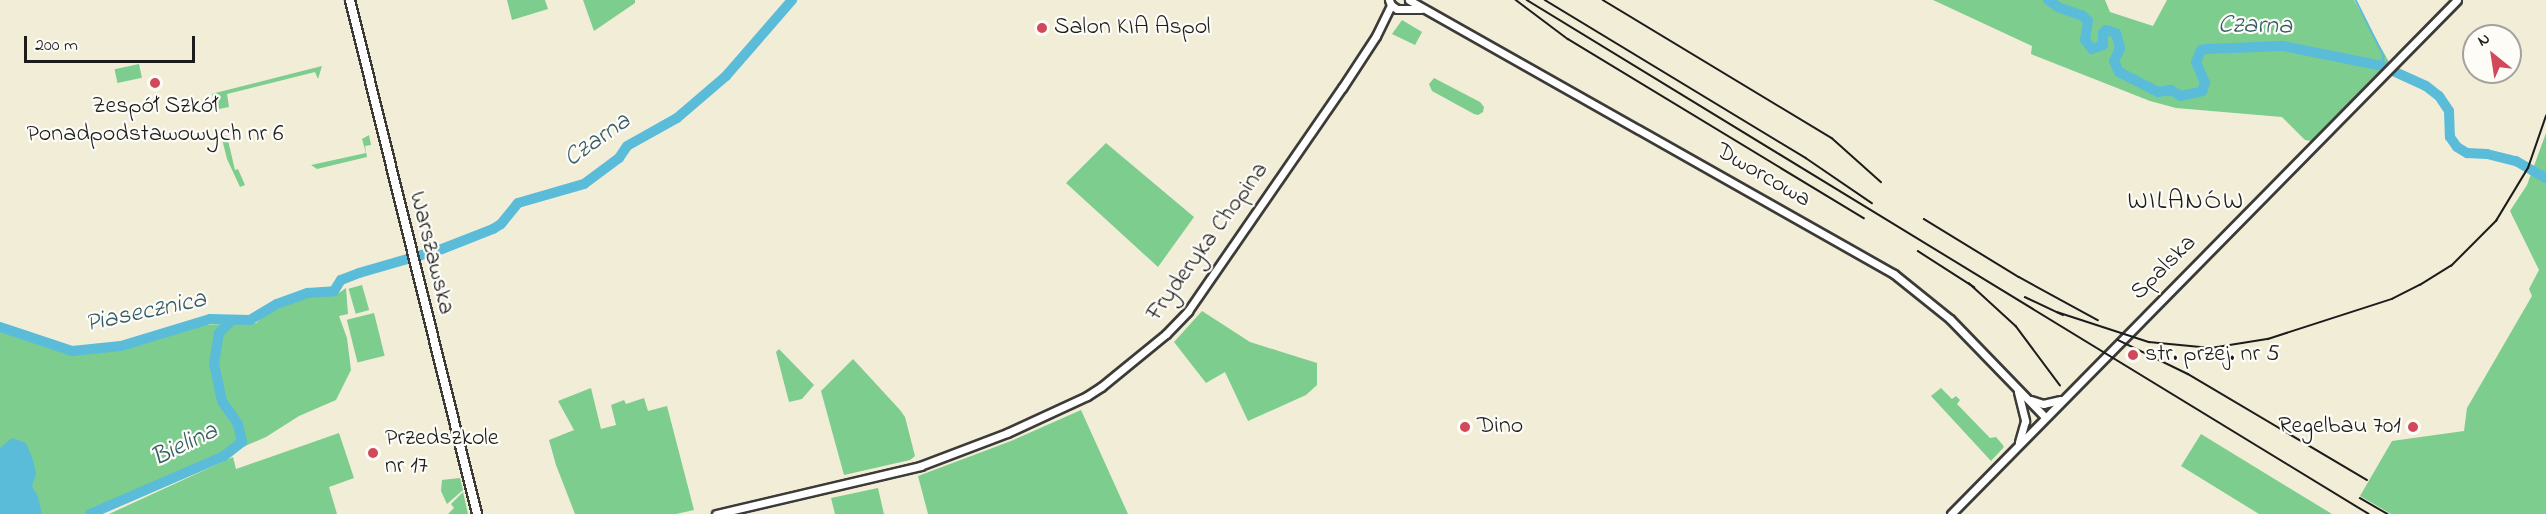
<!DOCTYPE html>
<meta charset="utf-8">
<style>
body{margin:0}
#map{position:relative;width:2546px;height:514px;overflow:hidden;background:#f2edd7;font-family:"Indie Flower",sans-serif}
div>[style]{position:absolute}
[style*='--x']{left:calc(var(--x)*1px);top:calc(var(--y)*1px);width:calc(var(--w)*1px);rotate:calc(var(--a)*1deg)}
.green>*{inset:0;background:#7ccd8e;transform-origin:0 0}
.water>*{inset:0;background:#5abcd8}
.stream>*{height:1.5px;margin:-0.75px;padding:0 0.75px;transform-origin:0.75px;border-radius:0.75px;background:#5abcd8}
.river>*{height:10px;margin:-5px;padding:0 5px;transform-origin:5px;border-radius:5px;background:#5abcd8}
.roads{filter:drop-shadow(2px 0 #3c3b38) drop-shadow(-2px 0 #3c3b38) drop-shadow(0 2px #3c3b38) drop-shadow(0 -2px #3c3b38)}
.tertiary>*{height:7px;margin:-3.5px;padding:0 3.5px;transform-origin:3.5px;border-radius:3.5px;background:#fff}
.secondary>*{height:8px;margin:-4px;padding:0 4px;transform-origin:4px;border-radius:4px;background:#fff}
.rail>*{height:1.5px;margin:-0.75px;padding:0 0.75px;transform-origin:0.75px;border-radius:0.75px;background:#1c1c1c}
.dots>*{width:16px;height:16px;translate:-50% -50%;box-sizing:border-box;border:3px solid #fdfcf7;border-radius:50%}
span{translate:-50% -50%;white-space:nowrap;text-align:center;line-height:1.15;-webkit-text-stroke:4.5px #fdfcf7;paint-order:stroke}
.poi-label{font-size:24px;color:#1c1c1c}
.left{translate:0 -50%;text-align:left}
.right{translate:-100% -50%;text-align:right}
.street-label{font-size:24px;color:#1c1c1c}
.water-label{font-size:26px;color:#355c67;font-style:italic}
.neighbourhood-label{font-size:26px;color:#1c1c1c;letter-spacing:1.5px}
.north{position:absolute;left:2462px;top:24px;width:60px;height:60px;box-sizing:border-box;background:#fdfcf7;border:2px solid #a3a29f;border-radius:50%;rotate:330deg;font-size:16px;font-weight:700;line-height:24px;text-align:center;color:#1c1c1c}
.north::after{content:'';display:block;margin:auto;width:21px;height:27px;background:#d1495b;clip-path:polygon(50% 0,100% 100%,50% 72%,0 100%)}
.scale{position:absolute;left:24px;top:36px;width:171px;height:27px;box-sizing:border-box;border:3px solid #1c1c1c;border-top:0;padding-left:8px;font-size:18px;line-height:21px;white-space:nowrap;color:#1c1c1c;-webkit-text-stroke:4px #fdfcf7;paint-order:stroke}
</style>
<div id="map">
<div class="green">
<i style="clip-path:polygon(507px 0,545px 0,548px 9px,512px 20px)"></i>
<i style="clip-path:polygon(583px 0,635px 0,635px 3px,594px 31px)"></i>
<i style="clip-path:polygon(1933px 0,2105px 0,2110px 12px,2153px 26px,2167px 0,2354px 0,2389px 62px,2311px 141px,2305px 140px,2282px 117px,2176px 108px,2150px 101px,2031px 54px,2032px 46px)"></i>
<i style="clip-path:polygon(1402px 20px,1422px 32px,1415px 45px,1392px 34px)"></i>
<i style="left:139px;top:64px;width:14px;height:25px;rotate:78deg"></i>
<i style="clip-path:polygon(322px 66px,318px 79px,315px 72px,227px 94px,229px 107px,219px 109px,215px 105px,212px 94px,215px 93px)"></i>
<i style="clip-path:polygon(1434px 78px,1480px 102px,1484px 107px,1483px 112px,1478px 115px,1474px 114px,1432px 91px,1429px 84px)"></i>
<i style="clip-path:polygon(2546px 133px,2546px 514px,2391px 514px,2360px 496px,2392px 441px,2464px 431px,2467px 408px,2532px 296px,2529px 289px,2539px 270px,2510px 211px,2527px 185px)"></i>
<i style="clip-path:polygon(221px 135px,227px 136px,235px 170px,238px 169px,245px 185px,240px 187px,227px 159px)"></i>
<i style="clip-path:polygon(369px 135px,371px 145px,365px 146px,367px 157px,317px 169px,311px 165px,366px 153px,362px 139px)"></i>
<i style="clip-path:polygon(1106px 143px,1194px 217px,1158px 267px,1066px 183px)"></i>
<i style="left:362px;top:285px;width:26px;height:14px;rotate:74deg"></i>
<i style="clip-path:polygon(346px 288px,348px 314px,339px 316px,347px 338px,351px 370px,336px 400px,299px 416px,266px 437px,89px 514px,0 514px,0 330px,72px 352px,120px 347px,196px 325px,256px 323px,268px 313px,309px 296px,336px 295px)"></i>
<i style="clip-path:polygon(1202px 311px,1250px 342px,1317px 363px,1317px 385px,1306px 395px,1248px 421px,1225px 372px,1206px 383px,1174px 342px)"></i>
<i style="left:374px;top:313px;width:44px;height:28px;rotate:76deg"></i>
<i style="clip-path:polygon(779px 349px,814px 385px,802px 399px,789px 402px,776px 352px)"></i>
<i style="clip-path:polygon(853px 359px,900px 410px,905px 417px,915px 456px,910px 460px,844px 475px,821px 391px)"></i>
<i style="clip-path:polygon(591px 388px,601px 429px,616px 425px,611px 405px,624px 400px,626px 404px,644px 398px,648px 411px,667px 406px,694px 510px,676px 514px,575px 514px,556px 465px,549px 440px,574px 430px,558px 401px)"></i>
<i style="clip-path:polygon(1941px 388px,1952px 399px,1956px 396px,1960px 400px,1957px 404px,1990px 438px,1996px 437px,2002px 444px,2004px 447px,1991px 461px,1931px 396px)"></i>
<i style="clip-path:polygon(1081px 410px,1128px 514px,928px 514px,918px 476px,1011px 441px)"></i>
<i style="clip-path:polygon(339px 433px,354px 478px,329px 487px,337px 514px,109px 514px,233px 457px,236px 469px)"></i>
<i style="clip-path:polygon(2201px 434px,2332px 514px,2259px 514px,2181px 466px)"></i>
<i style="clip-path:polygon(460px 478px,463px 490px,447px 504px,441px 491px,442px 480px)"></i>
<i style="clip-path:polygon(878px 488px,884px 514px,835px 514px,831px 498px)"></i>
<i style="clip-path:polygon(463px 492px,468px 514px,448px 514px,454px 508px,451px 504px)"></i>
</div>
<div class="water">
<i style="clip-path:polygon(12px 438px,26px 443px,33px 460px,36px 473px,32px 486px,38px 497px,42px 514px,0 514px,0 448px)"></i>
</div>
<div class="stream">
<i style="--x:2356;--y:0;--w:63;--a:63.4"></i>
<i style="--x:2384;--y:56;--w:10;--a:101"></i>
</div>
<div class="river">
<i style="--x:2048;--y:0;--w:14;--a:34"></i>
<i style="--x:2060;--y:8;--w:24;--a:19"></i>
<i style="--x:2083;--y:16;--w:7;--a:45"></i>
<i style="--x:2088;--y:21;--w:19;--a:99"></i>
<i style="--x:2085;--y:40;--w:11;--a:52"></i>
<i style="--x:2092;--y:49;--w:12;--a:-20"></i>
<i style="--x:2103;--y:45;--w:12;--a:-90"></i>
<i style="--x:2103;--y:33;--w:4;--a:-45"></i>
<i style="--x:2106;--y:30;--w:10;--a:17"></i>
<i style="--x:2116;--y:33;--w:16;--a:75"></i>
<i style="--x:2120;--y:48;--w:14;--a:115"></i>
<i style="--x:2114;--y:61;--w:12;--a:66"></i>
<i style="--x:2119;--y:72;--w:44;--a:27.1"></i>
<i style="--x:2158;--y:92;--w:13;--a:-9"></i>
<i style="--x:2171;--y:90;--w:12;--a:31"></i>
<i style="--x:2181;--y:96;--w:22;--a:-13"></i>
<i style="--x:2202;--y:91;--w:9;--a:-69"></i>
<i style="--x:2205;--y:83;--w:23;--a:-113"></i>
<i style="--x:2196;--y:62;--w:13;--a:-67"></i>
<i style="--x:2201;--y:50;--w:6;--a:-9"></i>
<i style="--x:2207;--y:49;--w:76;--a:-2.3"></i>
<i style="--x:2283;--y:46;--w:101;--a:11.4"></i>
<i style="--x:2382;--y:66;--w:48;--a:24.4"></i>
<i style="--x:2426;--y:86;--w:16;--a:38"></i>
<i style="--x:2439;--y:96;--w:18;--a:56"></i>
<i style="--x:2449;--y:111;--w:26;--a:88"></i>
<i style="--x:2450;--y:137;--w:12;--a:55"></i>
<i style="--x:2457;--y:147;--w:12;--a:31"></i>
<i style="--x:2467;--y:153;--w:20;--a:3"></i>
<i style="--x:2487;--y:154;--w:30;--a:14"></i>
<i style="--x:2516;--y:161;--w:34;--a:30"></i>
<i style="--x:0;--y:327;--w:76;--a:18.4"></i>
<i style="--x:72;--y:351;--w:49;--a:-5.8"></i>
<i style="--x:121;--y:346;--w:93;--a:-16.9"></i>
<i style="--x:210;--y:319;--w:40;--a:1.4"></i>
<i style="--x:250;--y:320;--w:31;--a:-31"></i>
<i style="--x:277;--y:304;--w:33;--a:-20"></i>
<i style="--x:308;--y:293;--w:26;--a:-4"></i>
<i style="--x:334;--y:291;--w:13;--a:-58"></i>
<i style="--x:341;--y:280;--w:19;--a:-21"></i>
<i style="--x:359;--y:273;--w:86;--a:-16.1"></i>
<i style="--x:442;--y:249;--w:55;--a:-21.4"></i>
<i style="--x:493;--y:229;--w:9;--a:-32"></i>
<i style="--x:501;--y:224;--w:27;--a:-51"></i>
<i style="--x:518;--y:203;--w:69;--a:-16.1"></i>
<i style="--x:584;--y:184;--w:44;--a:-36.6"></i>
<i style="--x:619;--y:158;--w:14;--a:-56"></i>
<i style="--x:627;--y:146;--w:57;--a:-29.2"></i>
<i style="--x:677;--y:118;--w:65;--a:-40.6"></i>
<i style="--x:726;--y:76;--w:101;--a:-49"></i>
<i style="--x:90;--y:514;--w:146;--a:-23.4"></i>
<i style="--x:224;--y:456;--w:23;--a:-38"></i>
<i style="--x:242;--y:442;--w:18;--a:-103"></i>
<i style="--x:238;--y:424;--w:28;--a:-125"></i>
<i style="--x:222;--y:401;--w:38;--a:-102"></i>
<i style="--x:214;--y:364;--w:31;--a:-81"></i>
<i style="--x:219;--y:333;--w:18;--a:-45"></i>
</div>
<div class="roads">
<div class="tertiary">
<i style="--x:1389;--y:0;--w:5;--a:68"></i>
<i style="--x:1391;--y:5;--w:7;--a:34"></i>
<i style="--x:1397;--y:9;--w:24;--a:0"></i>
<i style="--x:1409;--y:0;--w:557;--a:29.46"></i>
<i style="--x:1894;--y:274;--w:72;--a:38.8"></i>
<i style="--x:1950;--y:319;--w:136;--a:45.9"></i>
<i style="--x:2018;--y:392;--w:30;--a:76"></i>
<i style="--x:2025;--y:421;--w:22;--a:106"></i>
<i style="--x:2031;--y:400;--w:13;--a:18"></i>
<i style="--x:2043;--y:404;--w:18;--a:-13"></i>
<i style="--x:716;--y:514;--w:210;--a:-13.2"></i>
<i style="--x:920;--y:466;--w:93;--a:-20.8"></i>
<i style="--x:1007;--y:433;--w:88;--a:-24.8"></i>
<i style="--x:1087;--y:396;--w:17;--a:-33"></i>
<i style="--x:1101;--y:387;--w:84;--a:-39.2"></i>
<i style="--x:1166;--y:334;--w:32;--a:-46"></i>
<i style="--x:1188;--y:311;--w:271;--a:-55.4"></i>
<i style="--x:1342;--y:88;--w:62;--a:-56.8"></i>
<i style="--x:1376;--y:36;--w:34;--a:-64"></i>
<i style="--x:1951;--y:514;--w:721;--a:-45.45"></i>
</div>
<div class="secondary">
<i style="--x:350;--y:0;--w:529;--a:76.12"></i>
</div>
</div>
<div class="rail">
<i style="--x:1516;--y:0;--w:65;--a:36.9"></i>
<i style="--x:1568;--y:39;--w:346;--a:31.2"></i>
<i style="--x:1527;--y:0;--w:986;--a:31.4"></i>
<i style="--x:1545;--y:0;--w:305;--a:31.2"></i>
<i style="--x:1806;--y:158;--w:80;--a:34.3"></i>
<i style="--x:1603;--y:0;--w:267;--a:31.1"></i>
<i style="--x:1832;--y:138;--w:66;--a:41.9"></i>
<i style="--x:1924;--y:219;--w:111;--a:31.4"></i>
<i style="--x:2019;--y:277;--w:90;--a:28.6"></i>
<i style="--x:1918;--y:251;--w:67;--a:32.7"></i>
<i style="--x:1969;--y:283;--w:64;--a:42.5"></i>
<i style="--x:2016;--y:326;--w:74;--a:53.3"></i>
<i style="--x:2025;--y:297;--w:42;--a:25.3"></i>
<i style="--x:2057;--y:312;--w:97;--a:18.1"></i>
<i style="--x:2149;--y:342;--w:62;--a:5.5"></i>
<i style="--x:2211;--y:348;--w:58;--a:-9"></i>
<i style="--x:2268;--y:339;--w:130;--a:-17.9"></i>
<i style="--x:2392;--y:299;--w:31;--a:-27"></i>
<i style="--x:2420;--y:285;--w:36;--a:-32"></i>
<i style="--x:2451;--y:266;--w:64;--a:-45"></i>
<i style="--x:2496;--y:221;--w:62;--a:-58.9"></i>
<i style="--x:2528;--y:168;--w:55;--a:-70.9"></i>
<i style="--x:2118;--y:340;--w:78;--a:25.9"></i>
<i style="--x:2188;--y:374;--w:208;--a:30.6"></i>
<i style="--x:2360;--y:498;--w:32;--a:30"></i>
</div>
<div class="dots">
<i style="left:1042px;top:28px;background:#d1495b"></i>
<i style="left:155px;top:83px;background:#d1495b"></i>
<i style="left:2133px;top:355px;background:#d1495b"></i>
<i style="left:1465px;top:427px;background:#d1495b"></i>
<i style="left:2413px;top:427px;background:#d1495b"></i>
<i style="left:373px;top:453px;background:#d1495b"></i>
</div>
<div class="poi-label">
<span class="left" style="left:1054px;top:28px">Salon KIA Aspol</span>
<span style="left:155px;top:121px">Zespół Szkół<br>Ponadpodstawowych nr 6</span>
<span class="left" style="left:2145px;top:355px">str. przej. nr 5</span>
<span class="left" style="left:1477px;top:427px">Dino</span>
<span class="right" style="left:2401px;top:427px">Regelbau 701</span>
<span class="left" style="left:385px;top:453px">Przedszkole<br>nr 17</span>
</div>
<div class="street-label">
<span style="left:1763px;top:176px;rotate:30deg">Dworcowa</span>
<span style="left:1208px;top:242px;rotate:-54deg">Fryderyka Chopina</span>
<span style="left:431px;top:253px;rotate:76deg">Warszawska</span>
<span style="left:2164px;top:268px;rotate:-45deg">Spalska</span>
</div>
<div class="water-label">
<span style="left:2255px;top:27px;rotate:1deg">Czarna</span>
<span style="left:598px;top:141px;rotate:-35deg">Czarna</span>
<span style="left:146px;top:313px;rotate:-12deg">Piasecznica</span>
<span style="left:185px;top:446px;rotate:-26deg">Bielina</span>
</div>
<div class="neighbourhood-label">
<span style="left:2186px;top:203px">WILANÓW</span>
</div>
<div class="north">N</div>
<div class="scale">200 m</div>
</div>
